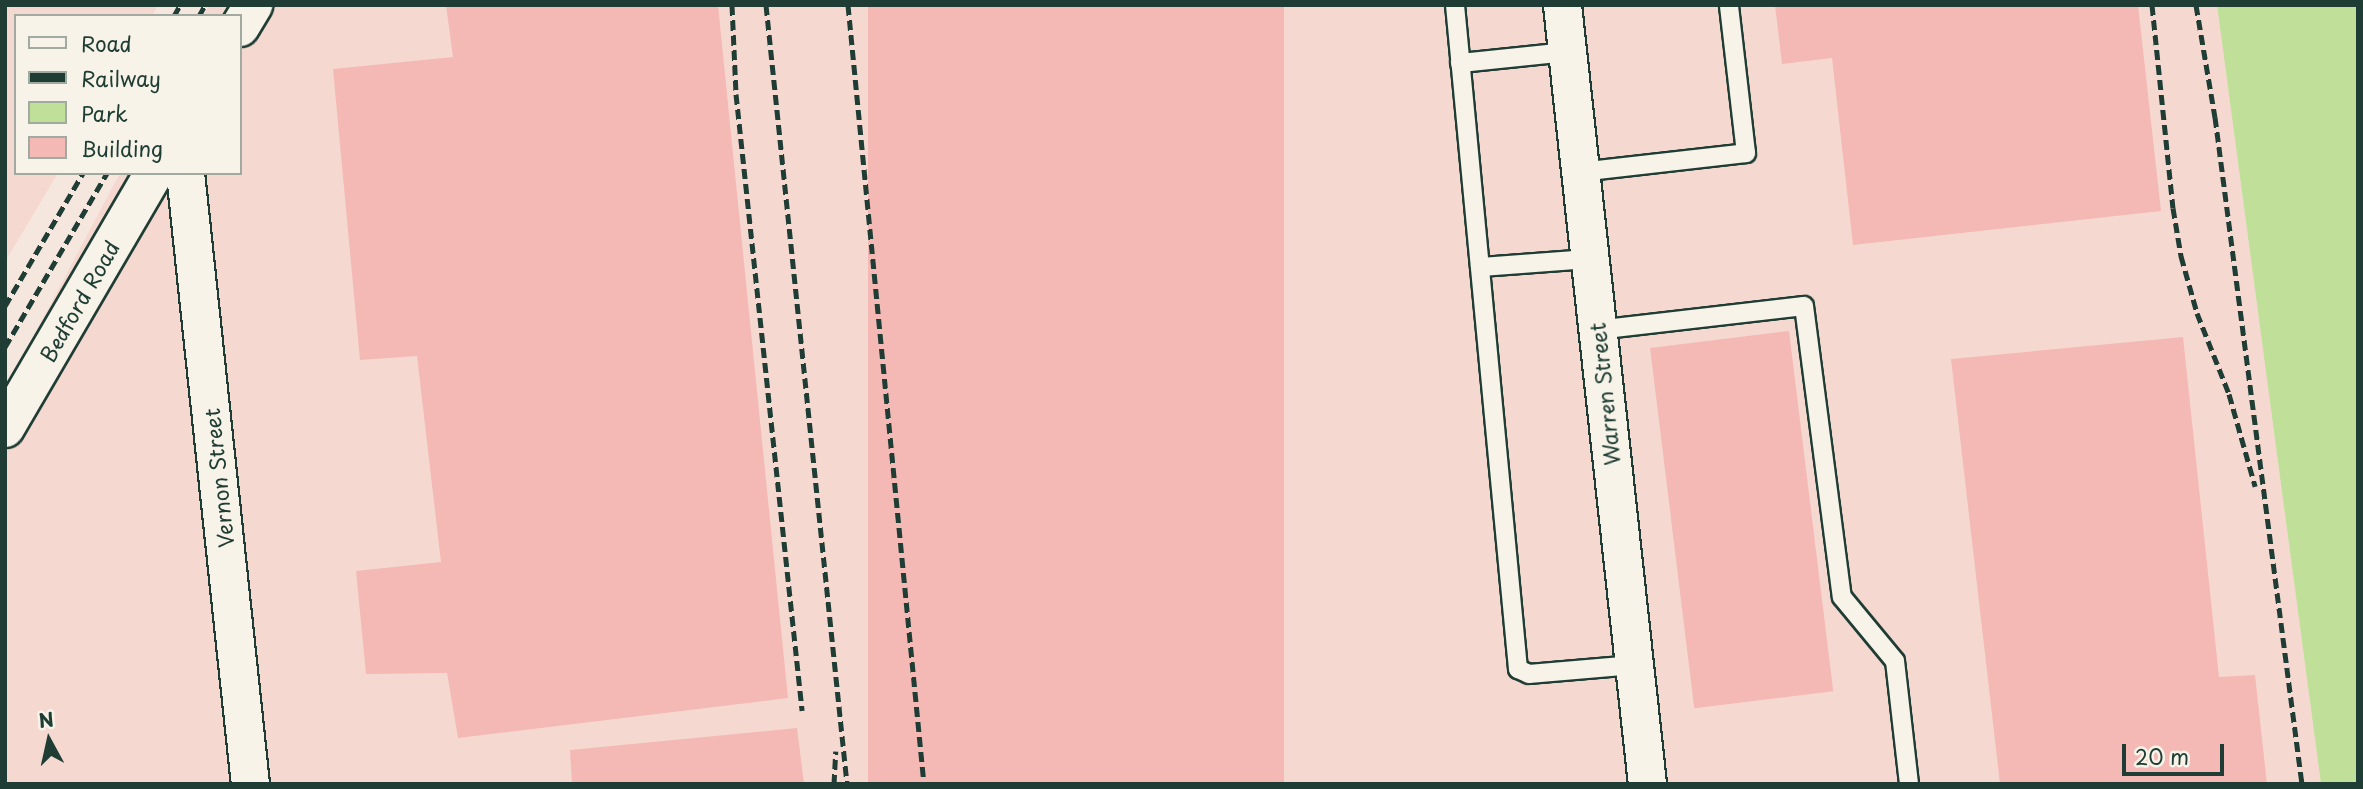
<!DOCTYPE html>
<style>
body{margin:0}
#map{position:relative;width:2363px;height:789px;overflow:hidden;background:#f6e7de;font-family:"Playpen Sans",sans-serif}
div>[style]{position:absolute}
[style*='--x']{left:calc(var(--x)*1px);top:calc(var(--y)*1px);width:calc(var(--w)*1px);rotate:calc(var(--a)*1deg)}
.built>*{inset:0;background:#f5d9d1}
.green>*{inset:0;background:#c0df98}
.building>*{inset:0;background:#f4b9b4;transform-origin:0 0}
.roads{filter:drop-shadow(2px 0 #1f3d34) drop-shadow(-2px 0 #1f3d34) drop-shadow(0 2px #1f3d34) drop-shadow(0 -2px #1f3d34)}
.lane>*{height:18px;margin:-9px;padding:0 9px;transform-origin:9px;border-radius:9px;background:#f7f3e8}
.street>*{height:37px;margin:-18.5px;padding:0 18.5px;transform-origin:18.5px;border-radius:18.5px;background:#f7f3e8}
.secondary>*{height:38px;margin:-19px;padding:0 19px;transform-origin:19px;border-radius:19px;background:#f7f3e8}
.rail>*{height:5px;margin-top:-2.5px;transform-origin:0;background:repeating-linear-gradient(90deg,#1f3d34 0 10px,transparent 0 15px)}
span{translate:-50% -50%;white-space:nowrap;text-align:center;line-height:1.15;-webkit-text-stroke:6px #f7f3e8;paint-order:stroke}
.street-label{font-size:21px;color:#1f3d34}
.frame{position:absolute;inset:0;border:7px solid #1f3d34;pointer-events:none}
.legend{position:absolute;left:14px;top:14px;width:228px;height:161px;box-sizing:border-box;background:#f7f3e8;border:2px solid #a1aaa0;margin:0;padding:9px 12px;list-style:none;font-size:21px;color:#1f3d34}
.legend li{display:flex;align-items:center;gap:14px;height:35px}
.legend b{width:35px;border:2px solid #a1aaa0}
.north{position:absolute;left:14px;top:705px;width:70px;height:70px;-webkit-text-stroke:5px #f7f3e8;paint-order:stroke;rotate:352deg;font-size:19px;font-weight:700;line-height:28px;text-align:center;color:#1f3d34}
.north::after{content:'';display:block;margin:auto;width:24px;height:32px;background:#1f3d34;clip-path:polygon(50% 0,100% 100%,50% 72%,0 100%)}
.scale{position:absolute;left:2122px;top:744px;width:102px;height:32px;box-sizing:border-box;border:4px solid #1f3d34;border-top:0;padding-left:9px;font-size:21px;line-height:24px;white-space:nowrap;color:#1f3d34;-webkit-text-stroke:5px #f7f3e8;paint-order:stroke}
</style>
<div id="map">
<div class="built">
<i style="clip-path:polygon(5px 5px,158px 5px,152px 16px,16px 16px,16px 173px,58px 173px,5px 262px)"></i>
<i style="clip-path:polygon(209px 5px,2217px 5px,2321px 784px,5px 784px,5px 390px,120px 173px,240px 173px,240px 16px,204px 16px)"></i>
</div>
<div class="green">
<i style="clip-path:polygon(2217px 5px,2358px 5px,2358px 784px,2321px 784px)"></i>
</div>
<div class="building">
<i style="clip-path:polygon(446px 5px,718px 5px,788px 698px,458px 738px,447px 673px,366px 674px,356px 571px,441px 562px,417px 356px,360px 360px,333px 69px,453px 57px)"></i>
<i style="left:868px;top:5px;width:416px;height:783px"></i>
<i style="clip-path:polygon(1775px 5px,2138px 5px,2161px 211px,1853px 245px,1832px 58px,1782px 64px)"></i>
<i style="left:1789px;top:331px;width:363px;height:140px;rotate:83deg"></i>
<i style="clip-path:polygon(2183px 337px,2219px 677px,2255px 675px,2267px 784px,2000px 784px,1951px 359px)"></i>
<i style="clip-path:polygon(797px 728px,804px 784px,572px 784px,570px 750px)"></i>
</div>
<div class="roads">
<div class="lane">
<i style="--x:1455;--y:5;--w:667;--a:84.58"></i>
<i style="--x:1518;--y:669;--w:12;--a:24"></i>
<i style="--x:1529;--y:674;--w:105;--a:-4.9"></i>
<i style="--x:1460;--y:63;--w:108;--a:-5.9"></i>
<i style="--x:1580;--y:172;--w:167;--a:-6.5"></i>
<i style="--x:1746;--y:153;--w:149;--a:-96.6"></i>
<i style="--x:1480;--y:267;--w:110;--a:-4.2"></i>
<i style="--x:1597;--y:330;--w:208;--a:-6.6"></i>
<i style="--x:1804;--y:306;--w:293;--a:82.6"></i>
<i style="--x:1842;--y:597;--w:83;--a:50.4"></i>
<i style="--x:1895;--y:661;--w:124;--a:83.5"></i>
</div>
<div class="street">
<i style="--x:1562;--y:5;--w:784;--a:83.77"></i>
<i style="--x:185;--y:173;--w:614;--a:83.93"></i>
</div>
<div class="secondary">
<i style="--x:240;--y:27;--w:26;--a:-59"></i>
<i style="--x:5;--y:428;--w:295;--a:-59.7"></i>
</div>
</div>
<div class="rail">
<i style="--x:732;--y:5;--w:89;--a:87.4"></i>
<i style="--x:736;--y:94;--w:620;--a:83.88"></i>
<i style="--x:766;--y:5;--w:783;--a:84.06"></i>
<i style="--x:848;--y:5;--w:783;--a:84.43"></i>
<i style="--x:2152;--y:5;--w:204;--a:84.1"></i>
<i style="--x:2173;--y:208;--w:49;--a:80.5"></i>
<i style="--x:2181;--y:256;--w:59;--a:74.3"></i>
<i style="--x:2197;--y:313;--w:87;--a:68.4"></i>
<i style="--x:2229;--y:394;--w:96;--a:74.2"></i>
<i style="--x:2196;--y:5;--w:114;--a:80.4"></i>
<i style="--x:2215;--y:117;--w:673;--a:82.57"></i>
<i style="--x:174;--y:16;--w:13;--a:-61"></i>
<i style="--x:199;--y:16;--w:13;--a:-61"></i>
<i style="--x:5;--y:306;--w:154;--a:-59.6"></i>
<i style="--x:5;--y:347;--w:202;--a:-59.6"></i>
<i style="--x:834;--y:784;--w:33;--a:-87"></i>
</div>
<div class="street-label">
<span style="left:79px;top:301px;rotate:-60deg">Bedford Road</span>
<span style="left:1604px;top:394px;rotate:-96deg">Warren Street</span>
<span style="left:218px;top:478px;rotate:-96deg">Vernon Street</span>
</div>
<div class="frame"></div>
<ul class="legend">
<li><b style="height:9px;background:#f7f3e8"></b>Road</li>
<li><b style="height:9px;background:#1f3d34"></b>Railway</li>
<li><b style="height:19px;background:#c0df98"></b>Park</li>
<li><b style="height:19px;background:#f4b9b4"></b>Building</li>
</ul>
<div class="north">N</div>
<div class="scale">20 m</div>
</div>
